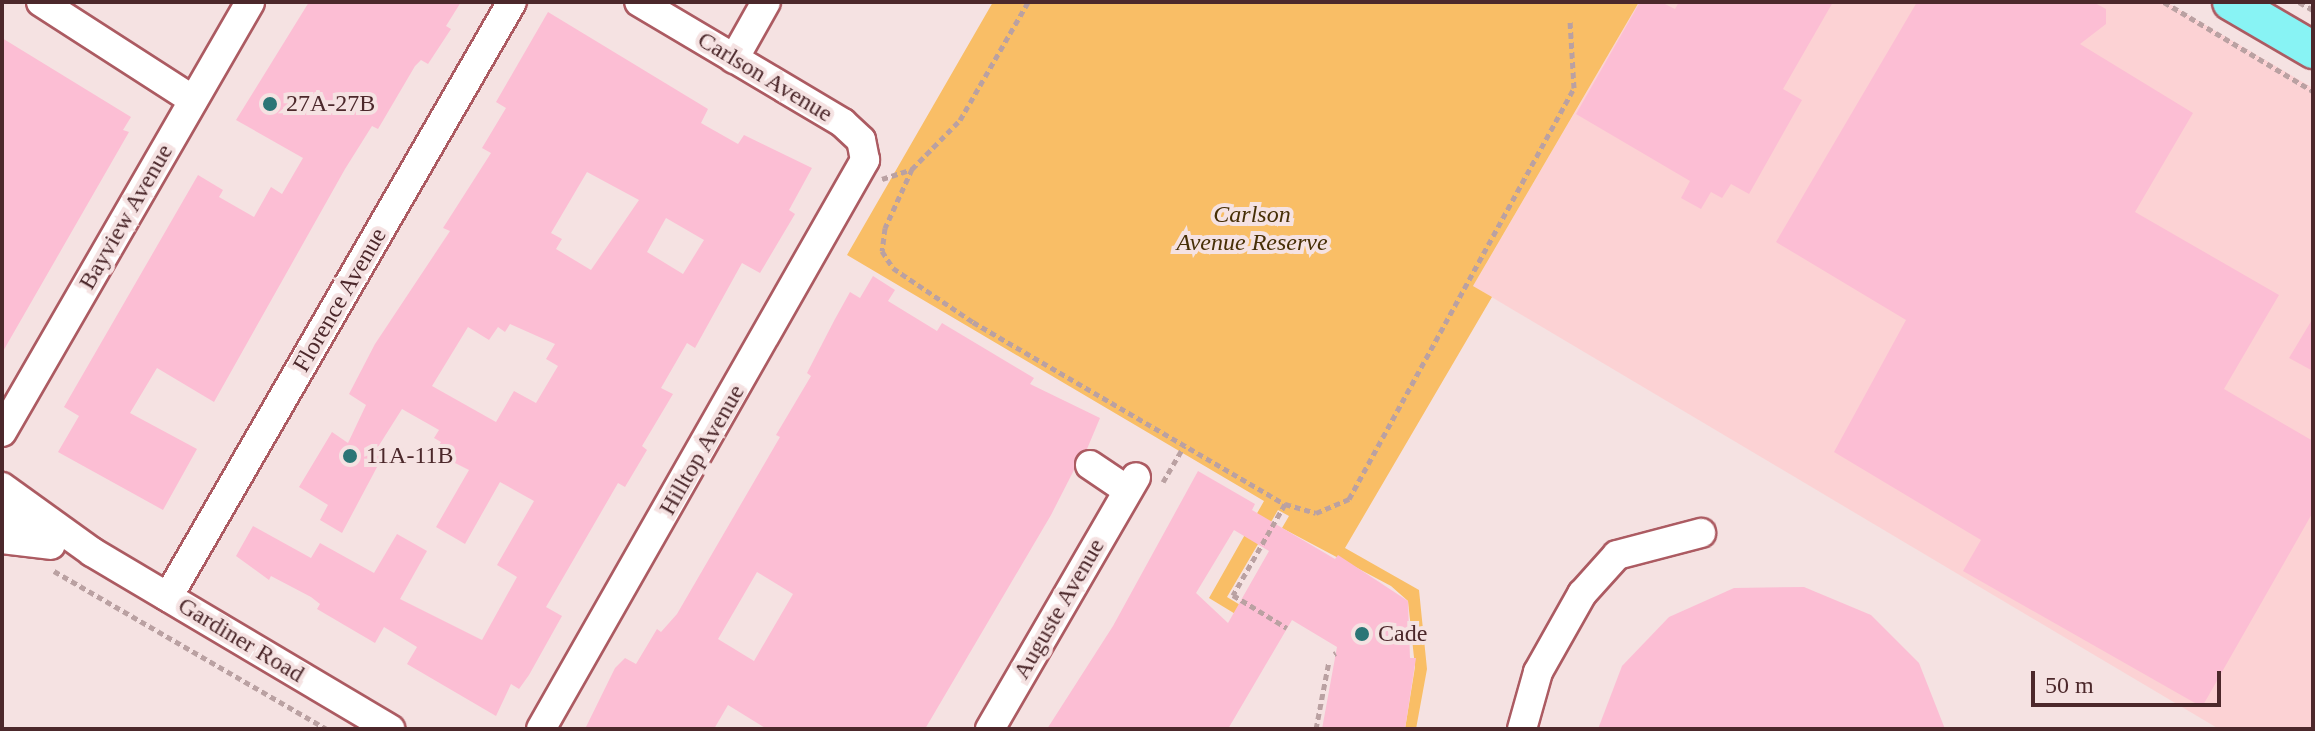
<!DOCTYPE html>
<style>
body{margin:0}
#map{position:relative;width:2315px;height:731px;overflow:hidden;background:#f5e2e2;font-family:"Times New Roman",serif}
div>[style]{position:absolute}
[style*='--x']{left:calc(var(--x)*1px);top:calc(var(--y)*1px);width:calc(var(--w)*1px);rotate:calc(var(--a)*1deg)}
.built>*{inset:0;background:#fcd2d4}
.green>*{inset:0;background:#f9be66}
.building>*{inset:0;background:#fcbed4}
.path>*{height:5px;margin-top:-2.5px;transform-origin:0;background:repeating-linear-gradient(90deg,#baa1a2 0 6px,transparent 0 10px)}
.roads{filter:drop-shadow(2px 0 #ac5b62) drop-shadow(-2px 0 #ac5b62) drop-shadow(0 2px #ac5b62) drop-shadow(0 -2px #ac5b62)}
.minor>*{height:28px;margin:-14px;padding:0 14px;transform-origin:14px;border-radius:14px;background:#fff}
.major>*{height:36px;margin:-18px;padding:0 18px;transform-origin:18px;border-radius:18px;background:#88f3f4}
.dots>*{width:22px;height:22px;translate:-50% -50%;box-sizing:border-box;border:4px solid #f5e2e2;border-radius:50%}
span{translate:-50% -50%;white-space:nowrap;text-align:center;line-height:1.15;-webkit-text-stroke:8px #f5e2e2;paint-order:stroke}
.street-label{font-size:24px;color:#4c282b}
.poi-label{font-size:24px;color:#4c282b}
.left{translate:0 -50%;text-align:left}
.park-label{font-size:24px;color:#472f07;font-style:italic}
.frame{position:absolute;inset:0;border:4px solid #4c282b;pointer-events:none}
.scale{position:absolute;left:2031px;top:671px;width:190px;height:36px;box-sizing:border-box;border:4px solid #4c282b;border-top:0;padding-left:10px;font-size:24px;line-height:28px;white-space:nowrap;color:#4c282b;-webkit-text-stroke:6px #f5e2e2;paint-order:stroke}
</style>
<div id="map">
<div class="built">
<i style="clip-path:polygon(1639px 2px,2166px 2px,2313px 88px,2313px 729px,2219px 729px,1473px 286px)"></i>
</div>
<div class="green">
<i style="clip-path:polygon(993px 2px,1639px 2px,1473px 286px,1492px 297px,1345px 548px,1419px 590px,1427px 669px,1416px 729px,1405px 729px,1415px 667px,1408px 601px,1391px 586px,1282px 528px,1289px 516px,1278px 510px,1227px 597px,1270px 623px,1265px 632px,1209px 598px,1264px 501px,847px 255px)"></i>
</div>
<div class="building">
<i style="clip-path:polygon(309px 2px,461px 2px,446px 26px,451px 29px,428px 64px,421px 60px,415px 66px,378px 129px,372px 126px,345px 169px,214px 402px,157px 368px,130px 413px,197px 449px,163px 510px,58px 452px,79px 416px,64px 407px,198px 175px,223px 190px,219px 197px,254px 217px,271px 187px,282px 194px,303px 158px,236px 120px)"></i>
<i style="clip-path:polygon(1640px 2px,1661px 2px,1675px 9px,1679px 2px,1833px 2px,1783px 89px,1802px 100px,1749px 194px,1731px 184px,1722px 198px,1711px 192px,1701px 209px,1681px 198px,1690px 181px,1576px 114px)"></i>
<i style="clip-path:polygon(1917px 2px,2093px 2px,2106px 9px,2106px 24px,2080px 44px,2193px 113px,2135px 212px,2279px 295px,2224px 389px,2313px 441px,2313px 512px,2202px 707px,1963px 571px,1981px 540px,1834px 452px,1906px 320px,1776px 242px)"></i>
<i style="clip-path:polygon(evenodd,548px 12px,708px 109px,701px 123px,738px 144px,744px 135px,812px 168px,789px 210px,795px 214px,760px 273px,742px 263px,695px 348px,687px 343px,661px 388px,673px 394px,642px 446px,647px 450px,625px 487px,618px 483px,546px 607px,562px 616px,529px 675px,519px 689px,511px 684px,496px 716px,407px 664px,417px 647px,384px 627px,375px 643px,317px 609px,320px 604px,311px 597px,271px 576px,269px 580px,236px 556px,253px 526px,311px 558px,320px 543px,374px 573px,397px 534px,427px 551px,400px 599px,482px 640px,517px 577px,497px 565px,534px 501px,500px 482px,465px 544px,436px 527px,469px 470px,435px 453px,441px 442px,434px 438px,439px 430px,402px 409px,378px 447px,385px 452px,342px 533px,320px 520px,328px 505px,299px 487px,332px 432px,348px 443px,366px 405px,349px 394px,375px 344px,450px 231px,443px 228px,491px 153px,482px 148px,506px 108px,496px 102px,548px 12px,587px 172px,639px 200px,591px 270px,556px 249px,562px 239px,551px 233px,587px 172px,548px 12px,666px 218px,704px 240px,683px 274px,647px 252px,666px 218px,548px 12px,510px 324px,555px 344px,546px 359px,558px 366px,536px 403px,514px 391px,496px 422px,432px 386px,468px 327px,489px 340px,498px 327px,505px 332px,510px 324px)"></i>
<i style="clip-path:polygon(2px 38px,131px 117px,123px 130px,129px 132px,2px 353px)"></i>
<i style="clip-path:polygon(evenodd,873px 276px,895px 290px,888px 301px,937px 331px,942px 323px,1034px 378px,1030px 384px,1100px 418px,1087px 449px,1076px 456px,1074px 470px,1051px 515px,925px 729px,767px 729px,728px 705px,714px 729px,585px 729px,615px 668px,625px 658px,636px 664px,657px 629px,661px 632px,677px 614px,780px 437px,776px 435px,811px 376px,807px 373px,835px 319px,850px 292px,860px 298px,873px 276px,757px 572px,793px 594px,754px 661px,718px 639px,757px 572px)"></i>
<i style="clip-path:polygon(2313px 318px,2313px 371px,2289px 358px)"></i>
<i style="clip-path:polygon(evenodd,1198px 471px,1255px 504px,1252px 510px,1335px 559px,1338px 555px,1408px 601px,1410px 658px,1416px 658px,1405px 729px,1322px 729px,1337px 647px,1292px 620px,1228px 729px,1047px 729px,1113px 626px,1198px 471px,1234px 530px,1269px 551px,1228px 623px,1196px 593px,1234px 530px)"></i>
<i style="clip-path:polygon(1804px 587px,1871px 615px,1919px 663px,1945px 729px,1598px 729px,1622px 666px,1669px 617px,1734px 588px)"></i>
</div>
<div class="path">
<i style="--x:2164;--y:2;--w:174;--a:30.9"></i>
<i style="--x:2299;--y:2;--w:16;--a:30"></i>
<i style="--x:912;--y:169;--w:65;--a:114.6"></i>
<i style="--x:885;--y:228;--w:23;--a:97"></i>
<i style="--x:882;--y:251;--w:20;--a:57"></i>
<i style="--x:893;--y:268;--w:97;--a:34"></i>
<i style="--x:973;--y:322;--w:361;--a:30.3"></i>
<i style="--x:1285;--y:504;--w:32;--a:16"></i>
<i style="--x:1316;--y:513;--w:36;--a:-23"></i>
<i style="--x:1349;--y:499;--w:469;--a:-61.3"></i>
<i style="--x:1574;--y:88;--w:68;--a:-93.4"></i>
<i style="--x:882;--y:179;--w:32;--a:-18"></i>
<i style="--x:912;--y:169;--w:69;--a:-45.6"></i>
<i style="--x:960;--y:120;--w:136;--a:-60"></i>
<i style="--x:1163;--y:482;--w:42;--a:-59.7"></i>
<i style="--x:1285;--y:504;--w:105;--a:119.7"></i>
<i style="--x:1233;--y:595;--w:63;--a:31.4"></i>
<i style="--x:54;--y:571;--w:315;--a:30.1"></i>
<i style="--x:1334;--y:654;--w:2;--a:-27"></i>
<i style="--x:1316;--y:729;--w:69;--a:-79.2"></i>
</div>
<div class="roads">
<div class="minor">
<i style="--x:41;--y:2;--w:181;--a:32.8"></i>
<i style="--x:734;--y:59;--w:65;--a:-60.7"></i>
<i style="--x:2;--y:432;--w:496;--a:-60"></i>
<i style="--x:1090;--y:465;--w:45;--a:34"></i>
<i style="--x:2;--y:487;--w:111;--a:35.8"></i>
<i style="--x:92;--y:552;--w:347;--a:30.7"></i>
<i style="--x:2;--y:511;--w:58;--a:25.7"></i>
<i style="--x:2;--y:539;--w:49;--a:7"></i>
<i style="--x:168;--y:597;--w:687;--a:-59.97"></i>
<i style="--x:541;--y:729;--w:655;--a:-60.34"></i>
<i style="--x:865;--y:160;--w:20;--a:-101"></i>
<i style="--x:861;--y:140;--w:25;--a:-137"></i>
<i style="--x:843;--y:123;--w:237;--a:-149.3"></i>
<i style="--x:990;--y:729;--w:291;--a:-59.9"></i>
<i style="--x:1522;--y:729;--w:59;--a:-74.3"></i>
<i style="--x:1538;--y:672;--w:90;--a:-60.6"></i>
<i style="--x:1582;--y:594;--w:52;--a:-48.1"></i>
<i style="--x:1617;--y:555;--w:87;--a:-14.7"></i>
</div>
<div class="major">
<i style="--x:2231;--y:2;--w:95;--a:30.3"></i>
</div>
</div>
<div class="dots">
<i style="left:270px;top:104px;background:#2b7576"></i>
<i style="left:350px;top:456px;background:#2b7576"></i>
<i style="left:1362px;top:634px;background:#2b7576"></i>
</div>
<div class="street-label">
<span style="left:765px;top:77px;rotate:31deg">Carlson Avenue</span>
<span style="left:126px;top:217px;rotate:-60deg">Bayview Avenue</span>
<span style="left:340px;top:300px;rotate:-60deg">Florence Avenue</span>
<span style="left:702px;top:450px;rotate:-60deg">Hilltop Avenue</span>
<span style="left:1059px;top:609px;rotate:-60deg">Auguste Avenue</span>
<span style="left:241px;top:640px;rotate:31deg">Gardiner Road</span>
</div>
<div class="poi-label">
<span class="left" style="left:286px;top:104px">27A-27B</span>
<span class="left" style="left:366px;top:456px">11A-11B</span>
<span class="left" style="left:1378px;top:634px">Cade</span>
</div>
<div class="park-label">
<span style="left:1252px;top:229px">Carlson<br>Avenue Reserve</span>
</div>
<div class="frame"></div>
<div class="scale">50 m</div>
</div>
